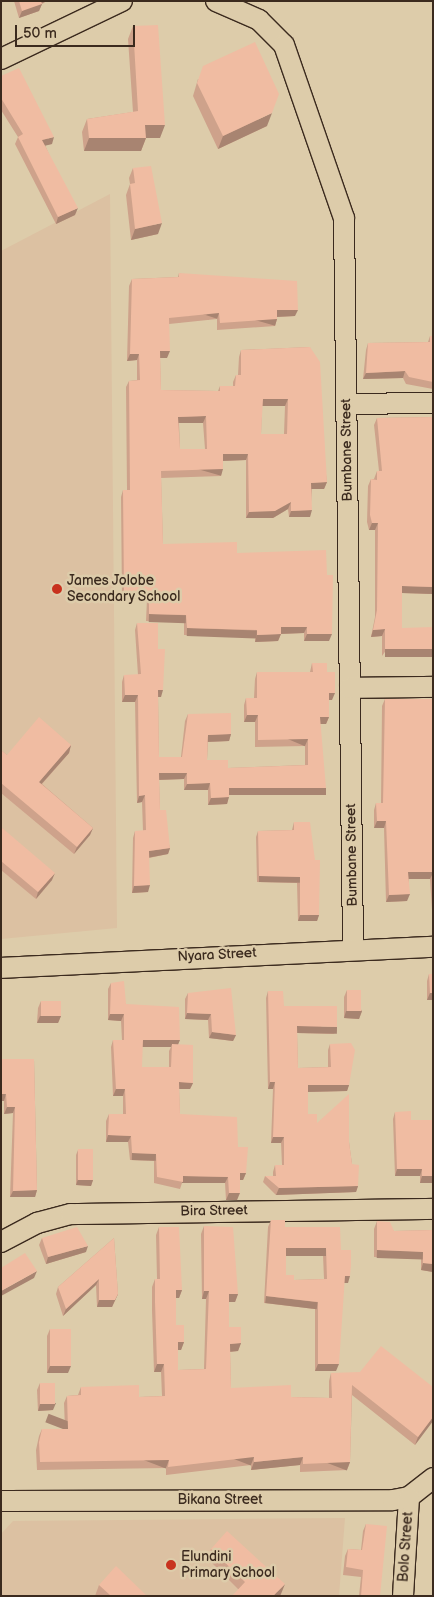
<!DOCTYPE html>
<style>
body{margin:0}
#map{position:relative;width:434px;height:1597px;overflow:hidden;background:#dca;font-family:"Balsamiq Sans",sans-serif}
div>[style]{position:absolute}
[style*='--x']{left:calc(var(--x)*1px);top:calc(var(--y)*1px);width:calc(var(--w)*1px);rotate:calc(var(--a)*1deg)}
.built>*{inset:0;background:#dcc1a2}
.roads{filter:drop-shadow(1px 0 #3b2a1e) drop-shadow(-1px 0 #3b2a1e) drop-shadow(0 1px #3b2a1e) drop-shadow(0 -1px #3b2a1e)}
.minor>*{height:20px;margin:-10px;padding:0 10px;transform-origin:10px;border-radius:10px;background:#dca}
.wall>*{inset:0;background:#cea28b}
.shaded-wall>*{inset:0;background:#a88471;transform-origin:0 0}
.building>*{inset:0;background:#f0bca2;transform-origin:0 0}
.dots>*{width:14px;height:14px;translate:-50% -50%;box-sizing:border-box;border:2px solid #dca;border-radius:50%}
span{translate:-50% -50%;white-space:nowrap;text-align:center;line-height:1.15;-webkit-text-stroke:5px #dca;paint-order:stroke}
.street-label{font-size:14px;color:#3b2a1e}
.poi-label{font-size:14px;color:#3b2a1e}
.left{translate:0 -50%;text-align:left}
.frame{position:absolute;inset:0;border:2px solid #3b2a1e;pointer-events:none}
.scale{position:absolute;left:15px;top:25px;width:120px;height:22px;box-sizing:border-box;border:2px solid #3b2a1e;border-top:0;padding-left:6px;font-size:15px;line-height:18px;white-space:nowrap;color:#3b2a1e;-webkit-text-stroke:4px #dca;paint-order:stroke}
</style>
<div id="map">
<div class="built">
<i style="clip-path:polygon(110px 194px,117px 928px,1px 939px,1px 251px)"></i>
<i style="clip-path:polygon(345px 1518px,339px 1596px,1px 1596px,1px 1534px,13px 1521px)"></i>
</div>
<div class="roads">
<div class="minor">
<i style="--x:216;--y:1;--w:47;--a:23.8"></i>
<i style="--x:259;--y:20;--w:35;--a:45"></i>
<i style="--x:284;--y:45;--w:183;--a:70.9"></i>
<i style="--x:344;--y:218;--w:730;--a:89.29"></i>
<i style="--x:1;--y:59;--w:134;--a:-25.6"></i>
<i style="--x:347;--y:404;--w:86;--a:-0.7"></i>
<i style="--x:350;--y:688;--w:83;--a:-0.7"></i>
<i style="--x:1;--y:968;--w:433;--a:-2.8"></i>
<i style="--x:1;--y:1242;--w:41;--a:-27.8"></i>
<i style="--x:37;--y:1223;--w:35;--a:-15"></i>
<i style="--x:71;--y:1214;--w:362;--a:-0.8"></i>
<i style="--x:1;--y:1501;--w:392;--a:-0.1"></i>
<i style="--x:393;--y:1500;--w:16;--a:-11"></i>
<i style="--x:409;--y:1497;--w:31;--a:-38"></i>
<i style="--x:403;--y:1596;--w:99;--a:-86.5"></i>
</div>
</div>
<div class="wall">
<i style="clip-path:polygon(14px 1px,47px 1px,42px 4px,39px 11px,19px 18px)"></i>
<i style="clip-path:polygon(133px 26px,160px 138px,146px 138px,141px 151px,84px 151px,82px 132px,87px 119px,133px 112px,128px 39px)"></i>
<i style="clip-path:polygon(1px 76px,52px 144px,45px 145px,75px 215px,56px 224px,15px 144px,18px 137px,1px 110px)"></i>
<i style="clip-path:polygon(198px 79px,267px 126px,218px 149px,193px 96px)"></i>
<i style="clip-path:polygon(133px 168px,158px 234px,131px 240px,126px 195px,130px 184px,129px 178px)"></i>
<i style="clip-path:polygon(evenodd,179px 273px,295px 316px,277px 317px,277px 319px,275px 326px,217px 330px,217px 319px,169px 324px,167px 358px,160px 358px,161px 390px,218px 391px,220px 386px,233px 386px,233px 382px,236px 375px,238px 375px,239px 357px,241px 350px,310px 347px,327px 482px,324px 489px,312px 489px,310px 517px,289px 517px,288px 509px,273px 518px,246px 518px,246px 460px,223px 461px,221px 476px,161px 478px,163px 544px,237px 553px,327px 575px,329px 641px,304px 641px,304px 633px,281px 634px,278px 641px,255px 642px,255px 637px,184px 635px,184px 622px,146px 621px,147px 599px,122px 599px,121px 497px,123px 490px,127px 490px,126px 387px,129px 381px,137px 380px,137px 360px,127px 361px,129px 286px,132px 279px,178px 277px,179px 273px,262px 406px,285px 406px,284px 434px,261px 434px,262px 406px,179px 273px,179px 423px,203px 423px,205px 449px,180px 449px,179px 423px)"></i>
<i style="clip-path:polygon(430px 336px,433px 336px,433px 389px,406px 384px,403px 378px,363px 379px,366px 350px,368px 343px,428px 342px)"></i>
<i style="clip-path:polygon(433px 417px,433px 594px,402px 593px,402px 628px,382px 656px,382px 636px,371px 637px,375px 617px,375px 530px,369px 530px,367px 522px,368px 486px,371px 479px,374px 479px,377px 471px,379px 471px,374px 425px,377px 418px)"></i>
<i style="clip-path:polygon(137px 623px,158px 649px,161px 697px,158px 697px,159px 757px,181px 757px,185px 721px,188px 714px,231px 734px,229px 741px,208px 742px,207px 760px,228px 768px,305px 765px,305px 746px,255px 747px,255px 722px,244px 722px,244px 705px,246px 698px,254px 698px,255px 679px,257px 672px,310px 672px,312px 663px,327px 672px,332px 700px,329px 700px,329px 717px,326px 724px,320px 724px,323px 795px,229px 795px,227px 804px,208px 805px,208px 790px,184px 790px,184px 779px,159px 780px,160px 810px,170px 848px,168px 854px,149px 858px,148px 892px,132px 893px,133px 838px,135px 831px,143px 831px,142px 802px,137px 803px,135px 702px,122px 702px,122px 682px,124px 675px,138px 675px,135px 630px)"></i>
<i style="clip-path:polygon(385px 699px,433px 699px,433px 910px,432px 910px,430px 879px,409px 879px,407px 901px,386px 902px,384px 828px,374px 828px,374px 810px,376px 803px,381px 803px,382px 706px)"></i>
<i style="clip-path:polygon(71px 745px,69px 753px,42px 784px,93px 828px,90px 835px,74px 854px,1px 793px,1px 750px,7px 755px)"></i>
<i style="clip-path:polygon(294px 822px,319px 915px,317px 921px,298px 921px,297px 883px,257px 882px,256px 837px,258px 831px,292px 830px)"></i>
<i style="clip-path:polygon(1px 827px,52px 880px,36px 899px,1px 870px)"></i>
<i style="clip-path:polygon(429px 974px,433px 974px,433px 1000px,427px 1000px,427px 981px)"></i>
<i style="clip-path:polygon(evenodd,111px 983px,126px 1004px,178px 1044px,193px 1083px,190px 1089px,179px 1089px,180px 1114px,238px 1147px,246px 1173px,243px 1180px,240px 1180px,237px 1200px,226px 1200px,225px 1183px,182px 1183px,180px 1189px,154px 1183px,154px 1161px,130px 1160px,128px 1142px,106px 1142px,106px 1121px,109px 1114px,123px 1114px,123px 1096px,113px 1096px,111px 1047px,113px 1040px,122px 1040px,121px 1021px,108px 1020px,108px 989px,111px 983px,142px 1047px,171px 1047px,169px 1051px,169px 1067px,142px 1067px,142px 1047px)"></i>
<i style="clip-path:polygon(347px 990px,362px 1011px,359px 1019px,344px 1018px,344px 997px)"></i>
<i style="clip-path:polygon(268px 991px,284px 1006px,335px 1034px,297px 1033px,298px 1068px,328px 1067px,328px 1050px,330px 1044px,349px 1085px,347px 1091px,308px 1092px,308px 1114px,317px 1123px,349px 1142px,352px 1164px,358px 1186px,356px 1192px,276px 1195px,263px 1182px,265px 1176px,273px 1176px,273px 1172px,275px 1165px,282px 1165px,281px 1143px,271px 1143px,273px 1089px,268px 1089px,266px 998px)"></i>
<i style="clip-path:polygon(188px 993px,236px 1035px,233px 1041px,209px 1038px,208px 1020px,185px 1019px,185px 999px)"></i>
<i style="clip-path:polygon(41px 1001px,61px 1016px,58px 1023px,37px 1023px,38px 1008px)"></i>
<i style="clip-path:polygon(34px 1059px,37px 1190px,35px 1197px,10px 1197px,13px 1113px,4px 1114px,4px 1101px,1px 1101px)"></i>
<i style="clip-path:polygon(395px 1112px,411px 1120px,433px 1120px,433px 1183px,420px 1183px,420px 1176px,395px 1176px,393px 1119px)"></i>
<i style="clip-path:polygon(78px 1150px,93px 1180px,91px 1186px,76px 1185px,76px 1155px)"></i>
<i style="clip-path:polygon(evenodd,271px 1220px,285px 1227px,341px 1250px,348px 1283px,344px 1283px,336px 1371px,315px 1371px,315px 1309px,264px 1303px,268px 1227px,271px 1220px,286px 1255px,323px 1255px,324px 1279px,294px 1280px,286px 1275px,286px 1255px)"></i>
<i style="clip-path:polygon(377px 1221px,394px 1231px,433px 1230px,433px 1272px,421px 1270px,421px 1259px,374px 1257px,374px 1229px)"></i>
<i style="clip-path:polygon(204px 1226px,238px 1294px,235px 1302px,229px 1302px,229px 1327px,241px 1343px,238px 1351px,230px 1352px,231px 1388px,291px 1397px,329px 1398px,329px 1381px,331px 1373px,433px 1387px,433px 1421px,415px 1445px,352px 1395px,350px 1462px,347px 1470px,300px 1472px,300px 1465px,251px 1470px,251px 1465px,166px 1475px,166px 1468px,37px 1470px,36px 1450px,39px 1436px,42px 1429px,65px 1429px,64px 1403px,67px 1396px,78px 1395px,81px 1387px,139px 1397px,162px 1396px,161px 1372px,154px 1372px,152px 1310px,152px 1287px,155px 1279px,157px 1279px,156px 1235px,159px 1227px,182px 1290px,179px 1298px,176px 1298px,176px 1325px,184px 1342px,181px 1350px,178px 1350px,178px 1370px,204px 1369px,206px 1299px,202px 1299px,201px 1234px)"></i>
<i style="clip-path:polygon(42px 1238px,86px 1252px,46px 1264px,39px 1245px)"></i>
<i style="clip-path:polygon(114px 1238px,118px 1294px,112px 1307px,97px 1307px,96px 1285px,63px 1316px,56px 1294px,58px 1287px)"></i>
<i style="clip-path:polygon(50px 1329px,68px 1373px,47px 1373px,47px 1336px)"></i>
<i style="clip-path:polygon(40px 1383px,53px 1410px,38px 1411px,37px 1390px)"></i>
<i style="clip-path:polygon(366px 1524px,380px 1596px,359px 1596px,361px 1577px,343px 1575px,345px 1556px,348px 1549px,361px 1550px,363px 1531px)"></i>
<i style="clip-path:polygon(211px 1549px,281px 1594px,238px 1589px,208px 1559px)"></i>
<i style="clip-path:polygon(99px 1585px,147px 1596px,95px 1596px)"></i>
</div>
<div class="shaded-wall">
<i style="clip-path:polygon(39px 1px,47px 1px,40px 4px,42px 4px,39px 11px,19px 18px,22px 11px)"></i>
<i style="clip-path:polygon(272px 113px,267px 126px,218px 149px,223px 136px)"></i>
<i style="clip-path:polygon(145px 125px,165px 125px,160px 138px,146px 138px,141px 151px,84px 151px,89px 138px)"></i>
<i style="clip-path:polygon(54px 137px,52px 144px,40px 147px,42px 140px)"></i>
<i style="clip-path:polygon(78px 208px,75px 215px,56px 224px,58px 217px)"></i>
<i style="clip-path:polygon(162px 223px,158px 234px,131px 240px,135px 229px)"></i>
<i style="clip-path:polygon(277px 310px,298px 310px,295px 316px,275px 317px)"></i>
<i style="left:219px;top:313px;width:6px;height:50px;rotate:108deg"></i>
<i style="left:277px;top:319px;width:7px;height:57px;rotate:106deg"></i>
<i style="clip-path:polygon(160px 351px,170px 351px,167px 358px,158px 358px)"></i>
<i style="clip-path:polygon(130px 354px,139px 354px,137px 360px,127px 361px)"></i>
<i style="clip-path:polygon(405px 371px,403px 378px,363px 379px,366px 373px)"></i>
<i style="clip-path:polygon(263px 399px,288px 399px,285px 406px,260px 406px)"></i>
<i style="clip-path:polygon(206px 416px,203px 423px,176px 423px,178px 417px)"></i>
<i style="clip-path:polygon(223px 454px,248px 454px,246px 460px,221px 461px)"></i>
<i style="left:223px;top:469px;width:7px;height:62px;rotate:106deg"></i>
<i style="clip-path:polygon(327px 482px,324px 489px,309px 489px,311px 483px)"></i>
<i style="clip-path:polygon(291px 502px,288px 509px,273px 518px,246px 518px,249px 512px)"></i>
<i style="clip-path:polygon(312px 510px,310px 517px,289px 517px,291px 511px)"></i>
<i style="clip-path:polygon(372px 523px,378px 523px,375px 530px,369px 530px)"></i>
<i style="left:402px;top:586px;width:31px;height:7px;rotate:2deg"></i>
<i style="clip-path:polygon(124px 592px,149px 592px,147px 599px,122px 599px)"></i>
<i style="left:149px;top:614px;width:37px;height:8px;rotate:2deg"></i>
<i style="clip-path:polygon(281px 627px,307px 627px,304px 633px,278px 634px)"></i>
<i style="left:187px;top:628px;width:70px;height:8px;rotate:2deg"></i>
<i style="clip-path:polygon(385px 629px,382px 636px,371px 637px,373px 630px)"></i>
<i style="clip-path:polygon(281px 634px,278px 641px,255px 642px,257px 635px)"></i>
<i style="clip-path:polygon(307px 634px,332px 634px,329px 641px,304px 641px)"></i>
<i style="left:385px;top:649px;width:48px;height:8px"></i>
<i style="clip-path:polygon(158px 690px,163px 690px,161px 697px,155px 697px)"></i>
<i style="clip-path:polygon(329px 693px,335px 693px,332px 700px,326px 700px)"></i>
<i style="clip-path:polygon(125px 695px,138px 695px,135px 702px,122px 702px)"></i>
<i style="clip-path:polygon(247px 715px,258px 715px,255px 722px,244px 722px)"></i>
<i style="clip-path:polygon(320px 717px,329px 717px,326px 724px,317px 724px)"></i>
<i style="clip-path:polygon(231px 734px,229px 741px,205px 742px,208px 735px)"></i>
<i style="left:308px;top:739px;width:8px;height:50px;rotate:113deg"></i>
<i style="clip-path:polygon(71px 745px,69px 753px,37px 789px,39px 782px)"></i>
<i style="clip-path:polygon(159px 773px,187px 773px,184px 779px,156px 780px)"></i>
<i style="clip-path:polygon(210px 783px,208px 790px,184px 790px,187px 784px)"></i>
<i style="left:229px;top:788px;width:97px;height:7px"></i>
<i style="clip-path:polygon(145px 795px,142px 802px,137px 803px,139px 796px)"></i>
<i style="clip-path:polygon(229px 797px,227px 804px,208px 805px,211px 798px)"></i>
<i style="clip-path:polygon(377px 821px,386px 821px,384px 828px,374px 828px)"></i>
<i style="clip-path:polygon(93px 828px,90px 835px,74px 854px,77px 847px)"></i>
<i style="clip-path:polygon(170px 848px,168px 854px,147px 858px,149px 851px)"></i>
<i style="clip-path:polygon(408px 872px,433px 872px,433px 873px,430px 879px,406px 879px)"></i>
<i style="clip-path:polygon(55px 873px,52px 880px,36px 899px,38px 892px)"></i>
<i style="left:259px;top:876px;width:41px;height:6px;rotate:1deg"></i>
<i style="clip-path:polygon(150px 885px,148px 892px,132px 893px,134px 886px)"></i>
<i style="clip-path:polygon(410px 894px,407px 901px,386px 902px,389px 895px)"></i>
<i style="clip-path:polygon(300px 915px,319px 915px,317px 921px,298px 921px)"></i>
<i style="clip-path:polygon(430px 993px,433px 993px,433px 1000px,427px 1000px)"></i>
<i style="clip-path:polygon(346px 1011px,362px 1011px,359px 1019px,344px 1018px)"></i>
<i style="clip-path:polygon(187px 1013px,211px 1014px,208px 1020px,185px 1019px)"></i>
<i style="clip-path:polygon(110px 1014px,124px 1014px,121px 1021px,108px 1020px)"></i>
<i style="clip-path:polygon(40px 1016px,61px 1016px,58px 1023px,37px 1023px)"></i>
<i style="left:297px;top:1026px;width:40px;height:7px;rotate:1deg"></i>
<i style="clip-path:polygon(212px 1032px,236px 1035px,233px 1041px,209px 1038px)"></i>
<i style="clip-path:polygon(143px 1040px,180px 1040px,177px 1047px,172px 1044px,171px 1047px,140px 1047px)"></i>
<i style="clip-path:polygon(179px 1082px,193px 1083px,190px 1089px,177px 1089px)"></i>
<i style="clip-path:polygon(270px 1082px,275px 1082px,273px 1089px,268px 1089px)"></i>
<i style="clip-path:polygon(308px 1085px,349px 1085px,347px 1091px,305px 1092px)"></i>
<i style="clip-path:polygon(116px 1089px,125px 1089px,123px 1096px,113px 1096px)"></i>
<i style="clip-path:polygon(1px 1094px,6px 1094px,4px 1101px,1px 1101px)"></i>
<i style="clip-path:polygon(7px 1107px,15px 1107px,13px 1113px,4px 1114px)"></i>
<i style="clip-path:polygon(108px 1135px,131px 1136px,128px 1142px,106px 1142px)"></i>
<i style="clip-path:polygon(273px 1137px,284px 1137px,281px 1143px,271px 1143px)"></i>
<i style="left:132px;top:1153px;width:24px;height:7px;rotate:2deg"></i>
<i style="clip-path:polygon(397px 1169px,422px 1169px,420px 1176px,395px 1176px)"></i>
<i style="clip-path:polygon(240px 1173px,246px 1173px,243px 1180px,237px 1180px)"></i>
<i style="clip-path:polygon(183px 1176px,228px 1177px,225px 1183px,182px 1183px)"></i>
<i style="clip-path:polygon(422px 1176px,433px 1176px,433px 1183px,420px 1183px)"></i>
<i style="clip-path:polygon(78px 1179px,93px 1180px,91px 1186px,76px 1185px)"></i>
<i style="clip-path:polygon(358px 1186px,356px 1192px,276px 1195px,279px 1188px)"></i>
<i style="clip-path:polygon(37px 1190px,35px 1197px,10px 1197px,13px 1191px)"></i>
<i style="clip-path:polygon(229px 1193px,240px 1193px,237px 1200px,226px 1200px)"></i>
<i style="clip-path:polygon(88px 1246px,86px 1252px,46px 1264px,48px 1257px)"></i>
<i style="left:286px;top:1248px;width:40px;height:8px"></i>
<i style="left:377px;top:1250px;width:46px;height:8px;rotate:2deg"></i>
<i style="clip-path:polygon(423px 1263px,433px 1264px,433px 1272px,421px 1270px)"></i>
<i style="clip-path:polygon(37px 1271px,34px 1278px,1px 1296px,1px 1291px)"></i>
<i style="clip-path:polygon(345px 1276px,350px 1276px,348px 1283px,342px 1283px)"></i>
<i style="clip-path:polygon(99px 1279px,96px 1285px,63px 1316px,66px 1309px)"></i>
<i style="clip-path:polygon(176px 1290px,182px 1290px,179px 1298px,173px 1298px)"></i>
<i style="clip-path:polygon(204px 1291px,209px 1291px,206px 1299px,202px 1299px)"></i>
<i style="clip-path:polygon(118px 1294px,112px 1307px,97px 1307px,99px 1300px)"></i>
<i style="clip-path:polygon(229px 1294px,238px 1294px,235px 1302px,226px 1302px)"></i>
<i style="left:266px;top:1296px;width:52px;height:7px;rotate:7deg"></i>
<i style="clip-path:polygon(178px 1342px,184px 1342px,181px 1350px,176px 1350px)"></i>
<i style="clip-path:polygon(241px 1343px,238px 1351px,227px 1352px,230px 1344px)"></i>
<i style="clip-path:polygon(157px 1364px,164px 1364px,161px 1372px,154px 1372px)"></i>
<i style="clip-path:polygon(318px 1364px,339px 1364px,336px 1371px,315px 1371px)"></i>
<i style="clip-path:polygon(50px 1366px,71px 1366px,68px 1373px,47px 1373px)"></i>
<i style="clip-path:polygon(56px 1403px,53px 1410px,38px 1411px,40px 1404px)"></i>
<i style="clip-path:polygon(433px 1417px,433px 1421px,415px 1445px,418px 1437px)"></i>
<i style="left:254px;top:1457px;width:9px;height:87px;rotate:111deg"></i>
<i style="clip-path:polygon(303px 1457px,300px 1465px,251px 1470px,254px 1462px)"></i>
<i style="left:169px;top:1460px;width:9px;height:129px;rotate:111deg"></i>
<i style="left:350px;top:1462px;width:9px;height:47px;rotate:111deg"></i>
<i style="clip-path:polygon(285px 1584px,281px 1594px,280px 1596px,273px 1596px)"></i>
</div>
<div class="building">
<i style="clip-path:polygon(19px 1px,41px 1px,42px 4px,22px 11px)"></i>
<i style="clip-path:polygon(158px 25px,165px 125px,145px 125px,146px 138px,89px 138px,87px 119px,138px 111px,133px 26px)"></i>
<i style="clip-path:polygon(255px 42px,279px 94px,272px 113px,223px 136px,197px 83px,203px 66px)"></i>
<i style="clip-path:polygon(19px 68px,54px 137px,42px 140px,78px 208px,58px 217px,18px 137px,23px 134px,1px 98px,1px 76px)"></i>
<i style="clip-path:polygon(151px 166px,162px 223px,135px 229px,130px 184px,135px 183px,133px 168px)"></i>
<i style="clip-path:polygon(evenodd,179px 273px,297px 281px,298px 310px,277px 310px,277px 319px,220px 323px,219px 313px,169px 318px,170px 351px,160px 351px,161px 390px,220px 391px,220px 386px,235px 386px,236px 375px,241px 375px,241px 350px,310px 347px,320px 362px,327px 482px,311px 483px,312px 510px,291px 511px,291px 502px,275px 511px,249px 512px,248px 454px,223px 454px,223px 469px,161px 471px,163px 544px,237px 542px,237px 553px,326px 550px,327px 575px,333px 575px,332px 634px,307px 634px,307px 627px,281px 627px,281px 634px,257px 635px,257px 630px,187px 628px,186px 615px,149px 614px,149px 592px,124px 592px,123px 490px,130px 490px,129px 381px,140px 380px,139px 354px,130px 354px,132px 279px,179px 277px,179px 273px,263px 399px,288px 399px,287px 434px,261px 434px,263px 399px,179px 273px,206px 416px,207px 449px,180px 449px,178px 417px,206px 416px)"></i>
<i style="clip-path:polygon(430px 336px,433px 336px,433px 382px,409px 377px,405px 371px,366px 373px,368px 343px,430px 342px)"></i>
<i style="clip-path:polygon(433px 417px,433px 587px,402px 586px,402px 628px,433px 627px,433px 649px,385px 649px,385px 629px,373px 630px,377px 610px,378px 523px,372px 523px,370px 515px,371px 479px,377px 480px,377px 471px,382px 471px,377px 418px)"></i>
<i style="clip-path:polygon(137px 623px,158px 623px,158px 649px,165px 649px,163px 690px,158px 690px,159px 757px,182px 757px,188px 714px,231px 713px,231px 734px,208px 735px,207px 760px,228px 760px,228px 768px,308px 765px,308px 739px,258px 740px,258px 715px,247px 715px,246px 698px,257px 698px,257px 672px,313px 672px,312px 663px,327px 663px,327px 672px,335px 672px,335px 693px,329px 693px,329px 717px,320px 717px,326px 788px,229px 788px,229px 797px,211px 798px,210px 783px,187px 784px,187px 773px,159px 773px,160px 810px,166px 810px,170px 848px,149px 851px,150px 885px,134px 886px,135px 831px,146px 830px,145px 795px,139px 796px,138px 695px,125px 695px,124px 675px,141px 674px)"></i>
<i style="clip-path:polygon(385px 699px,433px 699px,433px 872px,408px 872px,410px 894px,389px 895px,386px 821px,377px 821px,376px 803px,383px 803px)"></i>
<i style="clip-path:polygon(39px 717px,71px 745px,39px 782px,93px 828px,77px 847px,1px 783px,1px 750px,7px 755px)"></i>
<i style="clip-path:polygon(294px 822px,310px 822px,315px 860px,320px 860px,319px 915px,300px 915px,300px 877px,259px 876px,258px 831px,294px 830px)"></i>
<i style="clip-path:polygon(1px 827px,55px 873px,38px 892px,1px 861px)"></i>
<i style="clip-path:polygon(429px 974px,433px 974px,433px 993px,430px 993px)"></i>
<i style="clip-path:polygon(124px 981px,126px 1004px,179px 1007px,180px 1040px,143px 1040px,142px 1067px,171px 1067px,172px 1044px,193px 1045px,193px 1083px,179px 1082px,180px 1114px,237px 1117px,238px 1147px,248px 1147px,246px 1173px,240px 1173px,240px 1193px,229px 1193px,228px 1177px,183px 1176px,183px 1182px,157px 1177px,156px 1154px,132px 1153px,131px 1136px,108px 1135px,109px 1114px,126px 1114px,125px 1089px,116px 1089px,113px 1040px,124px 1040px,124px 1014px,110px 1014px,111px 983px)"></i>
<i style="clip-path:polygon(231px 988px,236px 1035px,212px 1032px,211px 1014px,187px 1013px,188px 993px)"></i>
<i style="left:347px;top:990px;width:14px;height:21px"></i>
<i style="clip-path:polygon(268px 991px,283px 991px,284px 1006px,337px 1006px,337px 1027px,297px 1026px,298px 1068px,331px 1067px,330px 1044px,351px 1043px,355px 1050px,349px 1085px,308px 1085px,308px 1114px,317px 1114px,317px 1123px,349px 1094px,349px 1142px,352px 1164px,359px 1165px,358px 1186px,279px 1188px,265px 1176px,276px 1176px,275px 1165px,284px 1165px,284px 1137px,273px 1137px,275px 1082px,270px 1082px)"></i>
<i style="left:41px;top:1001px;width:20px;height:15px"></i>
<i style="clip-path:polygon(1px 1059px,34px 1059px,37px 1190px,13px 1191px,15px 1107px,7px 1107px,6px 1094px,1px 1094px)"></i>
<i style="clip-path:polygon(411px 1111px,411px 1120px,433px 1120px,433px 1176px,422px 1176px,422px 1169px,397px 1169px,395px 1112px)"></i>
<i style="left:93px;top:1149px;width:31px;height:15px;rotate:90deg"></i>
<i style="clip-path:polygon(evenodd,271px 1220px,285px 1220px,285px 1227px,340px 1227px,341px 1250px,351px 1250px,351px 1265px,350px 1276px,345px 1276px,339px 1364px,318px 1364px,318px 1302px,266px 1296px,271px 1220px,286px 1248px,326px 1248px,327px 1279px,294px 1280px,294px 1275px,286px 1275px,286px 1248px)"></i>
<i style="clip-path:polygon(377px 1221px,390px 1222px,394px 1231px,433px 1230px,433px 1264px,423px 1263px,423px 1252px,377px 1250px)"></i>
<i style="clip-path:polygon(204px 1226px,233px 1227px,238px 1294px,229px 1294px,229px 1327px,241px 1327px,241px 1343px,230px 1344px,231px 1388px,291px 1385px,291px 1397px,332px 1398px,331px 1373px,360px 1372px,381px 1346px,433px 1387px,433px 1417px,418px 1437px,352px 1385px,350px 1462px,303px 1464px,303px 1457px,254px 1462px,254px 1457px,168px 1467px,169px 1460px,40px 1462px,39px 1442px,42px 1429px,68px 1429px,67px 1396px,81px 1395px,81px 1387px,139px 1385px,139px 1397px,165px 1396px,164px 1364px,157px 1364px,155px 1302px,155px 1279px,160px 1279px,159px 1227px,179px 1227px,182px 1290px,176px 1290px,176px 1325px,184px 1325px,184px 1342px,178px 1342px,178px 1370px,206px 1369px,209px 1291px,204px 1291px)"></i>
<i style="clip-path:polygon(77px 1227px,88px 1246px,48px 1257px,42px 1238px)"></i>
<i style="clip-path:polygon(114px 1238px,118px 1294px,115px 1300px,99px 1300px,99px 1279px,66px 1309px,58px 1287px)"></i>
<i style="clip-path:polygon(25px 1253px,37px 1271px,1px 1291px,1px 1268px)"></i>
<i style="left:50px;top:1329px;width:21px;height:37px"></i>
<i style="left:40px;top:1383px;width:15px;height:21px"></i>
<i style="clip-path:polygon(366px 1524px,387px 1526px,380px 1596px,361px 1596px,363px 1570px,346px 1567px,348px 1549px,362px 1550px)"></i>
<i style="clip-path:polygon(227px 1531px,285px 1584px,273px 1596px,232px 1596px,245px 1582px,211px 1549px)"></i>
<i style="clip-path:polygon(116px 1566px,147px 1596px,111px 1596px,99px 1585px)"></i>
</div>
<div class="dots">
<i style="left:57px;top:589px;background:#c8321e"></i>
<i style="left:171px;top:1565px;background:#c8321e"></i>
</div>
<div class="street-label">
<span style="left:347px;top:450px;rotate:-91deg">Bumbane Street</span>
<span style="left:352px;top:855px;rotate:-91deg">Bumbane Street</span>
<span style="left:217px;top:955px;rotate:-3deg">Nyara Street</span>
<span style="left:214px;top:1211px;rotate:-1deg">Bira Street</span>
<span style="left:220px;top:1500px">Bikana Street</span>
<span style="left:406px;top:1547px;rotate:-86deg">Bolo Street</span>
</div>
<div class="poi-label">
<span class="left" style="left:67px;top:589px">James Jolobe<br>Secondary School</span>
<span class="left" style="left:181px;top:1565px">Elundini<br>Primary School</span>
</div>
<div class="frame"></div>
<div class="scale">50 m</div>
</div>
